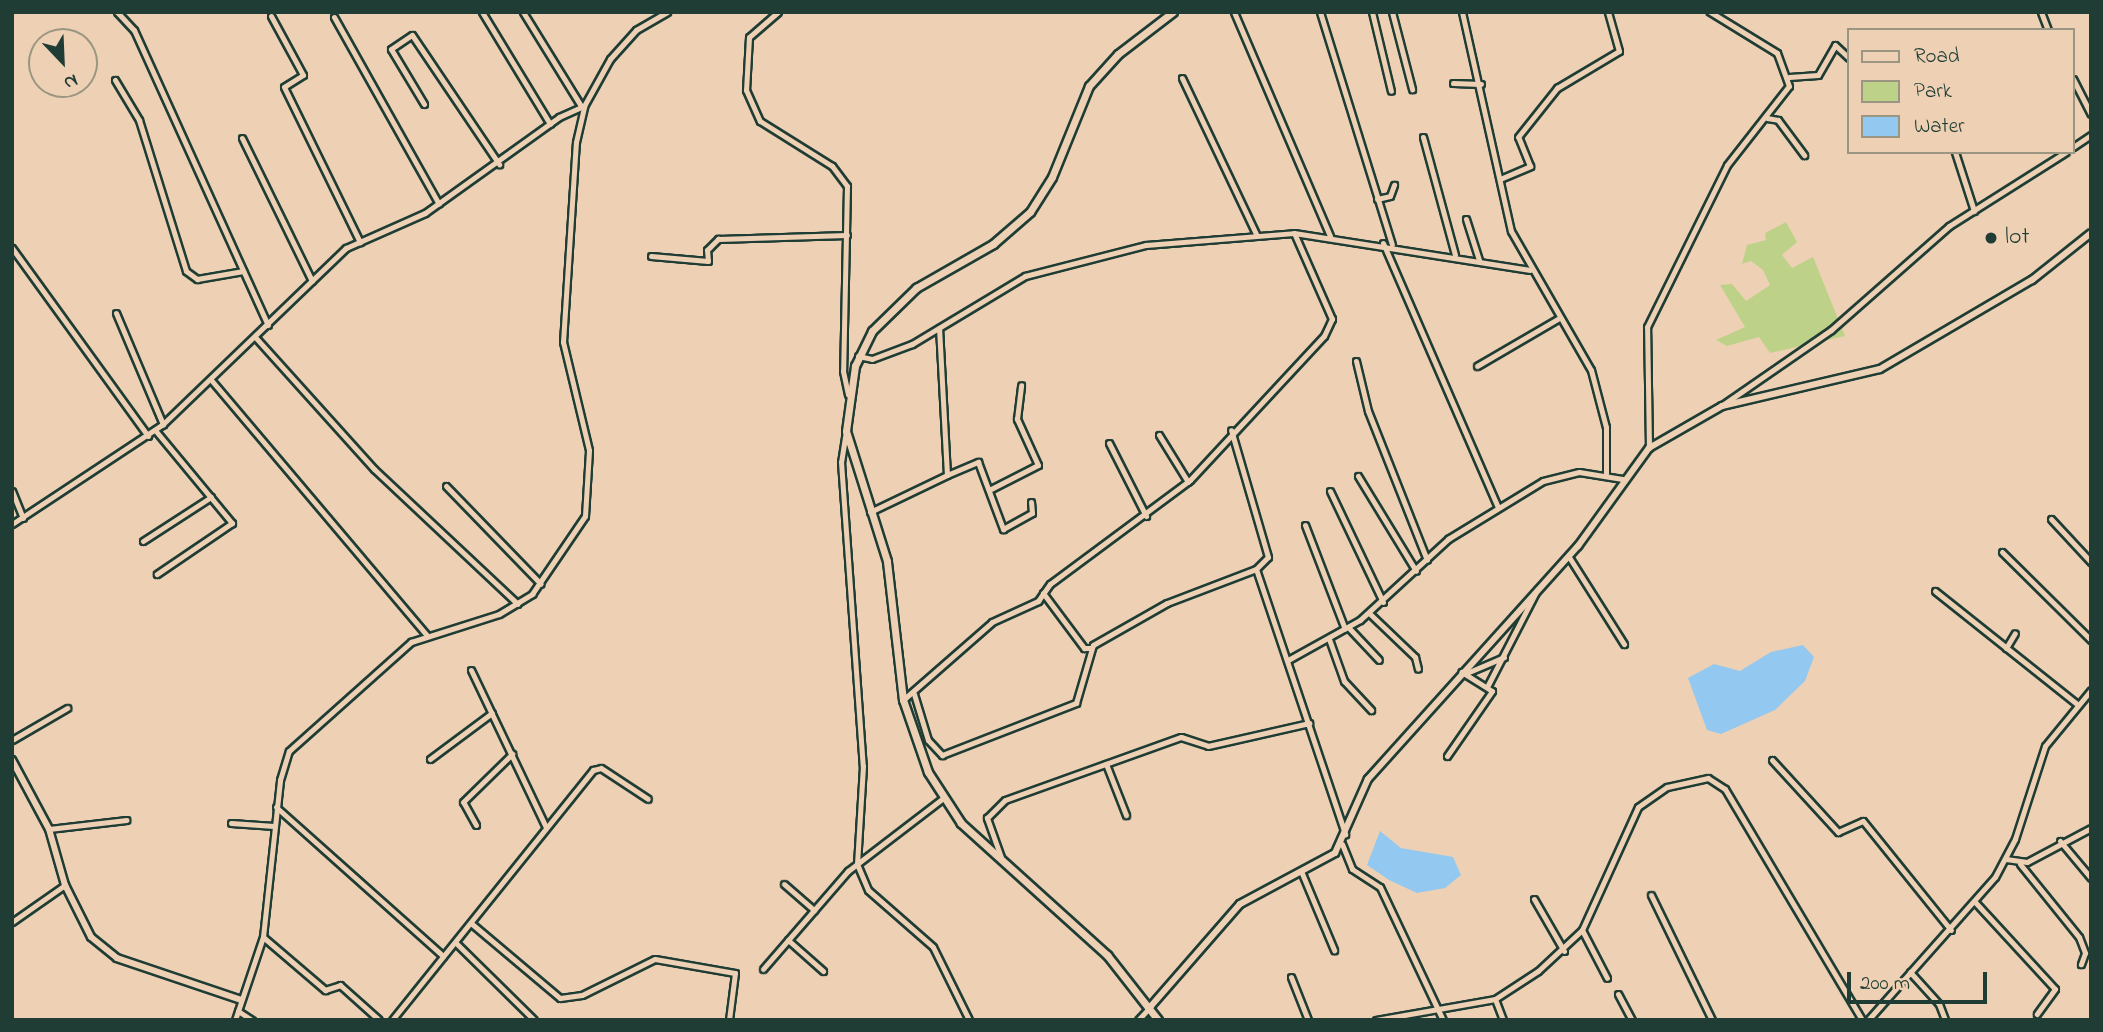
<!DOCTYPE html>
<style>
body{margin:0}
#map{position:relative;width:2103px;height:1032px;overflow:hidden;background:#eed1b5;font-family:"Indie Flower",sans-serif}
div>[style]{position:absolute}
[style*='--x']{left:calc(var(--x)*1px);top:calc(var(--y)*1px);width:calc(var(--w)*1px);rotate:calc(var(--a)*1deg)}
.green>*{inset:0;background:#bdd288}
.water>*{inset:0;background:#93c8f1}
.roads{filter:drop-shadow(2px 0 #1f3d34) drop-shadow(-2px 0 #1f3d34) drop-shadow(0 2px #1f3d34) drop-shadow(0 -2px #1f3d34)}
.minor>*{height:5px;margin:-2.5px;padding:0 2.5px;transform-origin:2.5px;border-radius:2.5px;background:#eed1b5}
.tertiary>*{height:6px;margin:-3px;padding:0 3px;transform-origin:3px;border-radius:3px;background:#eed1b5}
.secondary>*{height:7px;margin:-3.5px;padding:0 3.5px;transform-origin:3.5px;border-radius:3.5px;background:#eed1b5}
.dots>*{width:19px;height:19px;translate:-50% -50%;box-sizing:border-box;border:4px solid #eed1b5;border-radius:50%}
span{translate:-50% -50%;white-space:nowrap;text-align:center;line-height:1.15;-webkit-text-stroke:7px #eed1b5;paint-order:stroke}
.poi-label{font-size:24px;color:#1f3d34}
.left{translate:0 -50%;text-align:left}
.frame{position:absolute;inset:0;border:14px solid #1f3d34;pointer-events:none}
.legend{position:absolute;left:1847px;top:28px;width:228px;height:126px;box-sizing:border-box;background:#eed1b5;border:2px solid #9b9681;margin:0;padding:9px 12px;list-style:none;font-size:21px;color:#1f3d34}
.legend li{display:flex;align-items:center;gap:14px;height:35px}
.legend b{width:35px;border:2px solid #9b9681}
.north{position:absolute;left:28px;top:28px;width:70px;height:70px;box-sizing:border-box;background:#eed1b5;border:2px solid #9b9681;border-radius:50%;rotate:157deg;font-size:19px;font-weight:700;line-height:28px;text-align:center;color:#1f3d34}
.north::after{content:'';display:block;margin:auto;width:24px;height:32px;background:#1f3d34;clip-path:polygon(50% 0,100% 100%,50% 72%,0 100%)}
.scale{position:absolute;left:1847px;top:972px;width:140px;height:32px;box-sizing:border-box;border:4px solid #1f3d34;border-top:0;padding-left:9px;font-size:21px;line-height:24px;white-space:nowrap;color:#1f3d34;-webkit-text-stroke:5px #eed1b5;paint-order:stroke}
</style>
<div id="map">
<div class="green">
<i style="clip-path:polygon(1786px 222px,1797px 242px,1782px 255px,1792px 268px,1813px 257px,1845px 336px,1770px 353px,1759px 337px,1727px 346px,1716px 340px,1745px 327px,1720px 285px,1732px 284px,1746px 301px,1770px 285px,1763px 270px,1751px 261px,1742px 264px,1747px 245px,1766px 240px,1765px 233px)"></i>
</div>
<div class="water">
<i style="clip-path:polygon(1803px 645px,1814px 657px,1805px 681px,1775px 710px,1721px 734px,1707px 730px,1688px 678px,1714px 664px,1740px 671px,1771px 652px)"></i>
<i style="clip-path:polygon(1380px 831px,1401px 848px,1453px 857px,1461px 875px,1445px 888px,1417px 893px,1389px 880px,1367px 865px)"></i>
</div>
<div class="roads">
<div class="minor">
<i style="--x:117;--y:12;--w:25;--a:47"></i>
<i style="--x:134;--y:30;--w:324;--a:65.6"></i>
<i style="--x:482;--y:12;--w:131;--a:58.7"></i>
<i style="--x:523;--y:12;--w:110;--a:58.3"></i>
<i style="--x:778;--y:12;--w:38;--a:139"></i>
<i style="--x:749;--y:37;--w:53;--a:93.2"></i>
<i style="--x:746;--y:90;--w:34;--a:66"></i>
<i style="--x:760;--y:121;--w:85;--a:32"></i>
<i style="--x:832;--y:166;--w:25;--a:53"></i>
<i style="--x:847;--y:186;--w:185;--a:91.2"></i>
<i style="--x:843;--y:371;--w:24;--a:78"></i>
<i style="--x:1234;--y:12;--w:244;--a:66.8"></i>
<i style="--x:1320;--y:12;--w:243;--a:72.8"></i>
<i style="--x:1372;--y:12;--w:81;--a:76.5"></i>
<i style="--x:1392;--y:12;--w:80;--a:75.4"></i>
<i style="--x:1462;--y:12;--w:224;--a:77.4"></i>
<i style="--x:1511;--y:231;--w:160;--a:60.1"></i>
<i style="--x:1591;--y:370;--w:59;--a:75.3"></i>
<i style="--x:1606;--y:427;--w:46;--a:90"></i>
<i style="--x:2041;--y:12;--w:19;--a:69"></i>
<i style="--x:271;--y:16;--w:67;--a:61.5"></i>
<i style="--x:303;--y:75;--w:22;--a:148"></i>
<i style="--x:284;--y:87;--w:173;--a:63.9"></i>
<i style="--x:334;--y:17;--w:214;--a:60.7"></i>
<i style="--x:1789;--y:77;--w:29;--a:-4"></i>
<i style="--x:1818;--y:75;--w:34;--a:-60"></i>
<i style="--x:1835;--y:45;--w:19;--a:43"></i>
<i style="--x:1182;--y:78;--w:173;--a:64.6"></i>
<i style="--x:2073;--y:79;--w:39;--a:63"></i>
<i style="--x:115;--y:80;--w:47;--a:59"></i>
<i style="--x:139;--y:120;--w:158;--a:72.7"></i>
<i style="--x:186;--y:271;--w:14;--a:36"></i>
<i style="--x:197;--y:279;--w:47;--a:-9.9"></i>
<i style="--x:1453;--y:83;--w:28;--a:2"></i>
<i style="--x:424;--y:104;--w:64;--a:-121"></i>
<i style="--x:391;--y:49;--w:25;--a:-34"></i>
<i style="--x:412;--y:35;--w:156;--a:56"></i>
<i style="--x:1767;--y:118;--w:11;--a:10"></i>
<i style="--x:1778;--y:120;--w:44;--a:53.4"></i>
<i style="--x:1423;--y:137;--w:122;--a:74.8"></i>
<i style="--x:242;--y:138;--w:159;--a:63.9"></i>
<i style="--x:2073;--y:147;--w:22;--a:-34"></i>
<i style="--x:1955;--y:152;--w:62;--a:72.1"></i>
<i style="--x:1500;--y:179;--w:33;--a:-23"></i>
<i style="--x:1530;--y:166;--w:31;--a:-112"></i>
<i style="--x:1518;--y:137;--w:63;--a:-51.5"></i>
<i style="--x:1557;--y:88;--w:72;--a:-30.8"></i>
<i style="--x:1619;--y:51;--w:41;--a:-105.8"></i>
<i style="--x:1377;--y:199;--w:13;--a:-13"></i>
<i style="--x:1390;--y:196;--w:12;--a:-70"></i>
<i style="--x:1466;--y:219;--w:43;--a:72.4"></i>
<i style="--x:1383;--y:243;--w:288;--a:66.5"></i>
<i style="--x:12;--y:248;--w:232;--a:54.1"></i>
<i style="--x:651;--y:256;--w:57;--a:5"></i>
<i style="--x:708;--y:261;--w:11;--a:-95"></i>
<i style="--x:707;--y:250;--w:16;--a:-45"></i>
<i style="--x:718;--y:239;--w:129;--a:-1.8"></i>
<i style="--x:116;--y:313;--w:121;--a:67.1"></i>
<i style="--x:256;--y:338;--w:176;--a:48"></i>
<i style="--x:374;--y:469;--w:197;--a:43.2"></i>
<i style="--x:858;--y:356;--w:14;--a:12"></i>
<i style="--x:872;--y:359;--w:43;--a:-20.6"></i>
<i style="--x:912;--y:344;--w:132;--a:-31"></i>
<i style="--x:1025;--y:276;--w:125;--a:-14.4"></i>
<i style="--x:1146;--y:245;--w:148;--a:-4.6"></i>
<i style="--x:1294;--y:233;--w:239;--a:8.9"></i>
<i style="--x:1356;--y:361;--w:51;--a:76.5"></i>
<i style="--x:1368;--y:411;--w:160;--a:68.4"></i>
<i style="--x:1477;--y:366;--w:95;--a:-30.3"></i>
<i style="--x:212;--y:381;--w:333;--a:49.8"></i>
<i style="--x:1724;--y:404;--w:130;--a:-34.7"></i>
<i style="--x:1831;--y:330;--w:157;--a:-41.4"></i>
<i style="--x:1949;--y:226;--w:138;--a:-32.3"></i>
<i style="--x:155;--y:430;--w:121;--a:50.4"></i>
<i style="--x:232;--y:523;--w:91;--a:145.8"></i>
<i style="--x:846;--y:431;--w:31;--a:99"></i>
<i style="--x:841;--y:462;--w:305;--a:85.9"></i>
<i style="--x:863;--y:766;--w:98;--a:93.5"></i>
<i style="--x:857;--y:864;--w:28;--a:67"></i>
<i style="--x:868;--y:890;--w:86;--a:41.2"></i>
<i style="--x:933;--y:947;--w:81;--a:63.7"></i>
<i style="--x:1159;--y:435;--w:55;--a:58.3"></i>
<i style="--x:1109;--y:443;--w:82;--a:63.1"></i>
<i style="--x:1649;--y:448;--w:121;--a:-90.9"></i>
<i style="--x:1647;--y:327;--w:181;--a:-63.7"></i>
<i style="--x:1727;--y:165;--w:100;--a:-51.9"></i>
<i style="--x:1789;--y:86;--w:35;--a:-110"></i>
<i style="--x:1777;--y:53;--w:79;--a:-148.5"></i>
<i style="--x:947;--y:475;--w:34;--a:-23"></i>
<i style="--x:978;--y:462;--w:72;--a:69.5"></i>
<i style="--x:1003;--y:529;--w:33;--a:-29"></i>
<i style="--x:1032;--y:513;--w:11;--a:-95"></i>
<i style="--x:1358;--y:476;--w:111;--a:58.6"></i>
<i style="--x:446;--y:486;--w:136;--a:45.9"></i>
<i style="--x:989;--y:490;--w:55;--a:-27"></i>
<i style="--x:1038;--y:465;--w:51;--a:-114.5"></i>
<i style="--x:1017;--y:419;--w:34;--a:-83"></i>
<i style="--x:12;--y:491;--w:29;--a:68"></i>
<i style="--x:1330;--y:491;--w:123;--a:64.5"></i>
<i style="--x:870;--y:512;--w:85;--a:-25.7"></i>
<i style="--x:947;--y:475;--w:147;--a:-93.1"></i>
<i style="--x:2051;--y:519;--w:59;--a:47.1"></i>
<i style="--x:12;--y:524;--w:181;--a:-33.5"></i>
<i style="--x:163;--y:424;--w:254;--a:-43.9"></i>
<i style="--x:346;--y:248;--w:86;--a:-23.9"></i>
<i style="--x:425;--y:213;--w:165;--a:-35.6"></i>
<i style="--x:559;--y:117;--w:27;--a:-24"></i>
<i style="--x:1305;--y:525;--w:111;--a:69"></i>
<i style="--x:143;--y:541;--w:81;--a:-32.9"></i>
<i style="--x:2002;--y:552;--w:125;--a:44.7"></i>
<i style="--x:1569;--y:557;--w:103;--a:57.7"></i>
<i style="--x:1256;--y:569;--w:280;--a:71.4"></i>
<i style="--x:1935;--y:591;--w:181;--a:38.5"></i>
<i style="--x:1043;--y:593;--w:69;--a:53.3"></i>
<i style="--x:1084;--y:648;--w:7;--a:0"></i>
<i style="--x:1369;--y:613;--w:64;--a:43.7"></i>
<i style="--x:1415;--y:657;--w:12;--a:76"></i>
<i style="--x:1348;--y:627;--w:45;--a:46.8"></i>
<i style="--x:1329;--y:639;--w:45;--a:70.3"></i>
<i style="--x:1344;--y:681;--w:40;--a:47"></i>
<i style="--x:2006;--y:648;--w:17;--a:-59"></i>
<i style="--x:1288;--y:660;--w:82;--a:-29.1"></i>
<i style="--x:1360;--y:620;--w:120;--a:-42.6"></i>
<i style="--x:1448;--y:539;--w:111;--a:-31.4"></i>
<i style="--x:1543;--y:481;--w:37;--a:-14"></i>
<i style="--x:1579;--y:472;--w:44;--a:9.2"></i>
<i style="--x:471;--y:670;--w:174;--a:64.5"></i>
<i style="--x:1469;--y:672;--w:38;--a:-23"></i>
<i style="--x:1488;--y:685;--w:107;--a:-62.7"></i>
<i style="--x:914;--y:694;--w:48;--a:73.1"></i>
<i style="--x:928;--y:740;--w:21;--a:47"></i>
<i style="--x:942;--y:755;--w:144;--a:-21.2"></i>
<i style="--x:1076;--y:703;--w:60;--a:-73.7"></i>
<i style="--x:1093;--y:645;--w:85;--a:-29.6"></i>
<i style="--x:1167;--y:603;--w:95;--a:-20.9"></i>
<i style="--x:1256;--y:569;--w:17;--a:-45"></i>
<i style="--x:1268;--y:557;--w:132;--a:-106.2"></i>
<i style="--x:903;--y:700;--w:118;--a:-41.2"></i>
<i style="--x:992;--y:622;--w:51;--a:-24.5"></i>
<i style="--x:1038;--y:601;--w:21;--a:-55"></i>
<i style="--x:1050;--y:584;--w:174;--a:-36.6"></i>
<i style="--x:1190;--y:480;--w:197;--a:-47.1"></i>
<i style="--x:1324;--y:336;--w:19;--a:-65"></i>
<i style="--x:1332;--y:319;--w:94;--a:-113.8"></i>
<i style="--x:12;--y:740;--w:64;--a:-30.2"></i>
<i style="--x:1447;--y:756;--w:79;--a:-55.3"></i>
<i style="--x:1492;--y:691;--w:36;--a:-148"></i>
<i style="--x:430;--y:759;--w:77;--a:-36.6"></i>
<i style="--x:1772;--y:760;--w:98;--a:47.5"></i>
<i style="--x:1838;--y:832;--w:27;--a:-24"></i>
<i style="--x:1863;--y:821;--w:140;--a:51.1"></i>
<i style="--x:1106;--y:764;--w:55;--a:68.6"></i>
<i style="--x:276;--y:807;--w:224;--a:41.7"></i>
<i style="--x:231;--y:823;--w:43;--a:4"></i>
<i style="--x:476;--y:825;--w:26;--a:-119"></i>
<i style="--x:463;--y:802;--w:69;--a:-44.4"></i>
<i style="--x:49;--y:829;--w:78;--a:-6.7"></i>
<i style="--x:2060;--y:841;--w:48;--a:50"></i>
<i style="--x:1342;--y:844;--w:27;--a:68"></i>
<i style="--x:1352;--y:869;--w:33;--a:33"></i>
<i style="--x:1380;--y:887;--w:147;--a:64.7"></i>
<i style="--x:2006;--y:859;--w:21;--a:8"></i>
<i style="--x:2027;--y:862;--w:72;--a:-28"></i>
<i style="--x:1002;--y:860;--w:45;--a:-109.7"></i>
<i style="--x:987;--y:818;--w:25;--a:-45"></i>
<i style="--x:1005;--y:800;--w:187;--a:-19.7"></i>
<i style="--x:1181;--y:737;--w:28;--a:18"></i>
<i style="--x:1208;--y:746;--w:104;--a:-12.8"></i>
<i style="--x:2020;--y:864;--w:94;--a:51.1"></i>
<i style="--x:2079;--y:937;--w:17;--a:69"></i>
<i style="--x:2085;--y:953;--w:12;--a:110"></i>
<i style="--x:1301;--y:871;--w:86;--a:67.3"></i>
<i style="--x:784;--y:884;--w:40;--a:41"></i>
<i style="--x:1651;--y:895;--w:139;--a:64"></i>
<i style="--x:1534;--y:899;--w:60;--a:60"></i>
<i style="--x:1975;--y:902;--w:118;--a:47.4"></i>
<i style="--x:2055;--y:989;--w:31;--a:126"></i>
<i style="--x:12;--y:922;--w:65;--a:-34.9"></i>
<i style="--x:472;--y:924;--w:115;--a:40.1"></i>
<i style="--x:560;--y:998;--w:22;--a:-8"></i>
<i style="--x:582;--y:995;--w:81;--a:-26.3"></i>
<i style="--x:655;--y:959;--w:81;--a:9.9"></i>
<i style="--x:735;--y:973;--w:47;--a:97.3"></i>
<i style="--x:1582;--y:930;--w:54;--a:62.5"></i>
<i style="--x:263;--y:937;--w:82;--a:40.5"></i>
<i style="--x:325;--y:990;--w:16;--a:-18"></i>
<i style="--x:340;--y:985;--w:52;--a:41.9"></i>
<i style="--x:788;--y:940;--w:47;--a:41.5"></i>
<i style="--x:457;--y:944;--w:108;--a:44.6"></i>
<i style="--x:763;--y:969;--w:130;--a:-49.1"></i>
<i style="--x:848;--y:871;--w:120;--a:-37.5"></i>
<i style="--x:1910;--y:972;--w:43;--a:47.8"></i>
<i style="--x:1939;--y:1004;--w:17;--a:69"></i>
<i style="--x:1291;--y:977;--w:46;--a:68.4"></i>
<i style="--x:1618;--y:994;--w:30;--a:62"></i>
<i style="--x:1495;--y:999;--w:22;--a:69"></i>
<i style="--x:238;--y:1011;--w:17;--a:33"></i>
<i style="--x:235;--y:1020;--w:88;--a:-71.4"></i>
<i style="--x:263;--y:937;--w:158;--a:-83.8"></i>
<i style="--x:280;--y:780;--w:30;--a:-73"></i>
<i style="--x:289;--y:751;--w:164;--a:-41.8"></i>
<i style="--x:411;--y:642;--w:92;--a:-17.7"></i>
<i style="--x:499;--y:614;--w:39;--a:-31"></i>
<i style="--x:532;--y:594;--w:94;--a:-55.8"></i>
<i style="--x:585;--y:516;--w:66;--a:-86.5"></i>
<i style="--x:589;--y:450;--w:111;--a:-103.5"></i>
<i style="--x:563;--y:342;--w:200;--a:-86.3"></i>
<i style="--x:576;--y:142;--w:37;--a:-77"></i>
<i style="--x:584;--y:106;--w:54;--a:-61"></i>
<i style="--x:610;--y:59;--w:39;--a:-48"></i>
<i style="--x:636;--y:30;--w:36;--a:-30"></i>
<i style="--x:392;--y:1020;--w:321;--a:-51.2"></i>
<i style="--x:593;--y:770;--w:8;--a:-14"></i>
<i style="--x:601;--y:768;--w:56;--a:33.4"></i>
<i style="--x:1138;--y:1020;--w:19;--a:-47"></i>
<i style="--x:1376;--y:1020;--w:121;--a:-10"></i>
<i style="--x:1495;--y:999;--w:51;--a:-33.1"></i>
<i style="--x:1538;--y:971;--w:60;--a:-43"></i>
<i style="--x:1582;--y:930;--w:135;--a:-65.5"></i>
<i style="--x:1638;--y:807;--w:35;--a:-35"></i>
<i style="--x:1667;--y:787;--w:42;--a:-12.4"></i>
<i style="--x:1708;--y:778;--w:20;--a:33"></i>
<i style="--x:1725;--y:789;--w:269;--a:59.3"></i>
<i style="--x:1868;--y:1020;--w:191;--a:-48.4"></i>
<i style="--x:1995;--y:877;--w:43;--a:-62.2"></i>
<i style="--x:2015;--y:839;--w:98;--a:-72.1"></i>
<i style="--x:2045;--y:746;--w:72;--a:-50.6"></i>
</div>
<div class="tertiary">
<i style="--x:12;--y:760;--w:78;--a:61.8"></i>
<i style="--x:49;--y:829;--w:58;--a:74.1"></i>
<i style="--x:65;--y:885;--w:58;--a:63.4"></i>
<i style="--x:91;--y:937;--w:33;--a:39"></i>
<i style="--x:117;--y:958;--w:131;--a:18.7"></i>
<i style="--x:1151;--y:1006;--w:135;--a:-48.9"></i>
<i style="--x:1240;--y:904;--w:108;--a:-28.2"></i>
<i style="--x:1335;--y:853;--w:81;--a:-66"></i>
<i style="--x:1368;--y:779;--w:314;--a:-48"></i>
<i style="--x:1578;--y:546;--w:121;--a:-54.1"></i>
<i style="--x:1649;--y:448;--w:84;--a:-29.9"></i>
<i style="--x:1722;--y:406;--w:162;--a:-13.2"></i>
<i style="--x:1880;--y:369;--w:176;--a:-30.4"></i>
<i style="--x:2032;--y:280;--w:75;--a:-38.5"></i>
</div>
<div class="secondary">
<i style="--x:1158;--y:1020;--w:83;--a:-128.1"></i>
<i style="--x:1107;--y:955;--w:197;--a:-137.9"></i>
<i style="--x:961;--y:823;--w:61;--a:-122.9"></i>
<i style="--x:928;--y:772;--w:76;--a:-109.1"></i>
<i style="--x:903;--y:700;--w:140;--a:-96.6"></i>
<i style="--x:887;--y:561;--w:136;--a:-107.5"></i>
<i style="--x:846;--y:431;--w:66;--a:-82.1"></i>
<i style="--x:855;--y:366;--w:39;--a:-64"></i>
<i style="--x:872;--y:331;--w:62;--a:-44.3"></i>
<i style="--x:916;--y:288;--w:89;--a:-29.7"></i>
<i style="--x:993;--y:244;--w:49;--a:-40.9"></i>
<i style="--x:1030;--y:212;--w:41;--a:-57.8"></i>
<i style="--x:1052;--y:177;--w:98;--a:-67.9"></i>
<i style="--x:1089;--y:86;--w:43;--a:-47.8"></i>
<i style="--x:1118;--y:54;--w:69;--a:-37.4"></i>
</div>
</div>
<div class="dots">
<i style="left:1991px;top:238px;background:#1f3d34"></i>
</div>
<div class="poi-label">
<span class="left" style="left:2005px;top:238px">lot</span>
</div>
<div class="frame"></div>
<ul class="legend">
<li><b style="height:9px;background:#eed1b5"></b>Road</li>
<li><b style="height:19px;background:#bdd288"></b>Park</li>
<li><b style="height:19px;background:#93c8f1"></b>Water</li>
</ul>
<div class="north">N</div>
<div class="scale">200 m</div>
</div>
